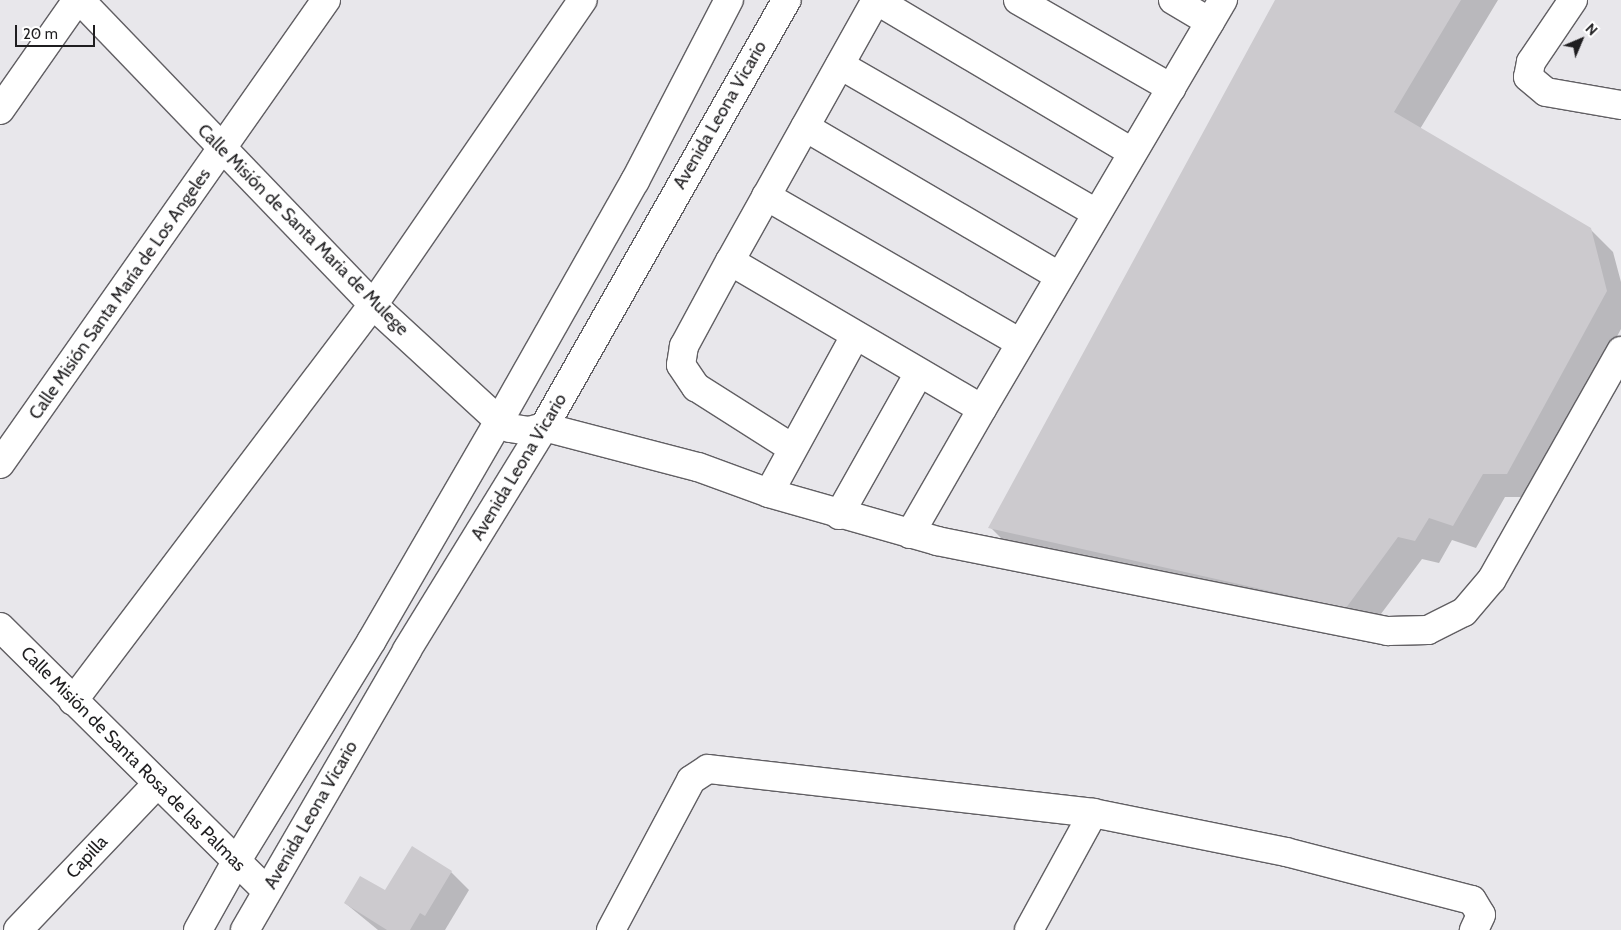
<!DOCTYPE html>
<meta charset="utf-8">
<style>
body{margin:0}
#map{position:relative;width:1621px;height:930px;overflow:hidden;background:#e8e7eb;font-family:Cabin,sans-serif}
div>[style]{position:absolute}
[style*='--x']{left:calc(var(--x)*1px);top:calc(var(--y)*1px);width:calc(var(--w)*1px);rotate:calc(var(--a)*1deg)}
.shadow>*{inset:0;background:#0003}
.building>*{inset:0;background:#cccace}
.roads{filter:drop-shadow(1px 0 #615f63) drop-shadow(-1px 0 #615f63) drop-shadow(0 1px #615f63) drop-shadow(0 -1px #615f63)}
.minor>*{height:28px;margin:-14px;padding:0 14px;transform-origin:14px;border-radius:14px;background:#fff}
span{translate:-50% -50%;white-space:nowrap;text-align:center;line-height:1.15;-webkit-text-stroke:4px #fff;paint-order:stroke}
.street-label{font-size:18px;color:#1f1e20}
.north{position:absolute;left:1556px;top:15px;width:50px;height:50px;-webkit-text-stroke:4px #fff;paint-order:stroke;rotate:45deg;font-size:14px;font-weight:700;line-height:20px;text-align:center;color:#1f1e20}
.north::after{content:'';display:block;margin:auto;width:18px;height:22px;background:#1f1e20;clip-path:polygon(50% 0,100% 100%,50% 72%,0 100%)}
.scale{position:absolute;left:15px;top:25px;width:80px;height:22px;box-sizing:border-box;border:2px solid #1f1e20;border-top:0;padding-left:6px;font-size:15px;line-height:18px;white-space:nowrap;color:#1f1e20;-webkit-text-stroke:4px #fff;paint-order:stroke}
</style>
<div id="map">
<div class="shadow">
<i style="clip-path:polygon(1276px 0,1498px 0,1420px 129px,1590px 229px,1613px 252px,1621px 282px,1621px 329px,1530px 497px,1505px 497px,1476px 548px,1452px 540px,1439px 563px,1422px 559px,1369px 630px,1013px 550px,990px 527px)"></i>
<i style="clip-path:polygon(451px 872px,469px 890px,445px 930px,378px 930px,345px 903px)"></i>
</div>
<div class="building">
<i style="clip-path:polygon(1275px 0,1461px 0,1394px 112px,1591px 228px,1607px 291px,1507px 474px,1483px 474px,1453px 526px,1429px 518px,1415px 541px,1398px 537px,1346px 608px,988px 528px)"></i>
<i style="clip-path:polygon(412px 846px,452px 871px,425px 916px,420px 913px,410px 930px,387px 930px,344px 903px,360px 876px,385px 890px)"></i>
</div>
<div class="roads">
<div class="minor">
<i style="--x:80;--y:0;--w:423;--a:46.1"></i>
<i style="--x:373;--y:305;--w:171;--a:42.6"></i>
<i style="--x:499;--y:421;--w:13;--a:32"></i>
<i style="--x:510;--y:428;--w:19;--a:9"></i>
<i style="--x:529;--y:431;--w:16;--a:-15"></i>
<i style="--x:544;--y:427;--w:159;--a:14.6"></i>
<i style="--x:698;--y:467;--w:76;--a:20.1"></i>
<i style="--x:769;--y:493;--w:175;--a:15.9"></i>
<i style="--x:937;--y:541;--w:460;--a:11.3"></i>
<i style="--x:1388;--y:631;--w:40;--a:-1.4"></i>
<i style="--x:1428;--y:630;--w:40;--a:-26.6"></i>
<i style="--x:1464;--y:612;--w:43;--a:-49.7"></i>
<i style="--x:1492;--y:579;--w:262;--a:-60.5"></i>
<i style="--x:1018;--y:0;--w:177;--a:29.9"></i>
<i style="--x:1173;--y:0;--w:43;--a:30.7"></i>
<i style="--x:1573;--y:0;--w:75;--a:124.1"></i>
<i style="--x:1531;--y:62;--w:15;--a:101"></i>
<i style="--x:1528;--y:77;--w:23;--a:40"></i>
<i style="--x:1546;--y:92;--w:76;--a:9.8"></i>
<i style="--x:840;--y:65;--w:296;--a:30"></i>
<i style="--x:0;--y:110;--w:134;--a:-55"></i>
<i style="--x:805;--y:127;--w:294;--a:30.4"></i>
<i style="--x:1132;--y:152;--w:298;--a:-149.3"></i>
<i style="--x:876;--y:0;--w:299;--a:119.2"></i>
<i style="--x:730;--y:261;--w:292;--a:30.4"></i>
<i style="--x:982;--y:409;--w:475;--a:-59.5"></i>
<i style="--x:766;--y:196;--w:292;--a:30"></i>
<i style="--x:730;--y:261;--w:97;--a:118.4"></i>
<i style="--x:684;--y:346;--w:19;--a:99"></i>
<i style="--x:681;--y:365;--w:27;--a:56"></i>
<i style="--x:696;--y:387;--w:114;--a:32.4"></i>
<i style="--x:0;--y:464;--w:567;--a:-54.91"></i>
<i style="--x:769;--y:493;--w:179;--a:-61.3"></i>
<i style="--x:839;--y:515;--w:163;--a:-60.6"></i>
<i style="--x:910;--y:534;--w:144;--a:-60.1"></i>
<i style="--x:0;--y:627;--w:375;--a:44.7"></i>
<i style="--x:73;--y:701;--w:497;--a:-52.9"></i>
<i style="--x:373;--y:305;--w:370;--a:-55.5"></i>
<i style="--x:18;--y:930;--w:202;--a:-46.4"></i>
<i style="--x:198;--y:930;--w:78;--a:-60.8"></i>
<i style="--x:236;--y:862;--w:260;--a:-58.5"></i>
<i style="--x:372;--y:640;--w:253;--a:-59.9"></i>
<i style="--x:499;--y:421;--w:276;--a:-60.5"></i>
<i style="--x:635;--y:181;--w:204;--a:-62.6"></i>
<i style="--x:245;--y:930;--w:323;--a:-59.9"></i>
<i style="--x:407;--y:650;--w:262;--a:-58.4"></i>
<i style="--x:544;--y:427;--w:491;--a:-60.4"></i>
<i style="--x:611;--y:930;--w:170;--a:-61.9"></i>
<i style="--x:691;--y:780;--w:20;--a:-33"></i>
<i style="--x:708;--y:769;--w:388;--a:6.5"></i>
<i style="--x:1093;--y:813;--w:197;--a:11.4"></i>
<i style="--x:1286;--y:852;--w:192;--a:14.5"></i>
<i style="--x:1472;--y:900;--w:17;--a:59"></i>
<i style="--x:1481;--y:915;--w:17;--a:115"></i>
<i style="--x:1029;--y:930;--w:133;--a:-61.3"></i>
</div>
</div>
<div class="street-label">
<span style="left:720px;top:115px;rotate:-60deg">Avenida Leona Vicario</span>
<span style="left:303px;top:230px;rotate:45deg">Calle Misión de Santa Maria de Mulege</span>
<span style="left:120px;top:294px;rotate:-55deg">Calle Misión Santa María de Los Angeles</span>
<span style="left:519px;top:467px;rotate:-59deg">Avenida Leona Vicario</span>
<span style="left:133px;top:759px;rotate:45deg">Calle Misión de Santa Rosa de las Palmas</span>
<span style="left:311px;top:815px;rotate:-60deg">Avenida Leona Vicario</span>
<span style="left:87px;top:857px;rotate:-47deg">Capilla</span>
</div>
<div class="north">N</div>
<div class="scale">20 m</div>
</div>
